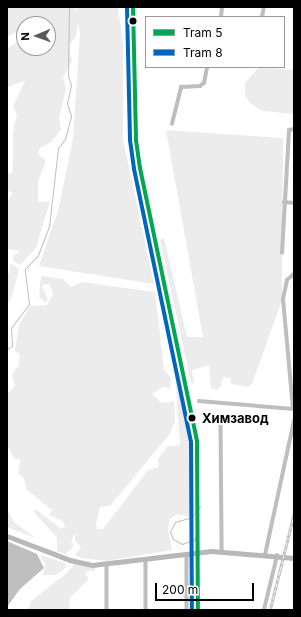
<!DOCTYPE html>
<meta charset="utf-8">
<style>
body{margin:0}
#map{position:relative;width:301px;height:617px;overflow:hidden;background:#fff;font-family:Inter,sans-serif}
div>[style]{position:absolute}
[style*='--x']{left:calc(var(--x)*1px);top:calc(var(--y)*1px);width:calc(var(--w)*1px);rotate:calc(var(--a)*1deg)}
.green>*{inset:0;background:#ececec}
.water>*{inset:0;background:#bfbfbf}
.stream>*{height:1px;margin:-0.5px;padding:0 0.5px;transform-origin:0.5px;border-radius:0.5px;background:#bfbfbf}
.minor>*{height:3.5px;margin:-1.75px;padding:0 1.75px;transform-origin:1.75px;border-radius:1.75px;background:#bebebe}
.secondary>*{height:5px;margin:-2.5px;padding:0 2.5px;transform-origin:2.5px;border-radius:2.5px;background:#b8b8b8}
.tram>*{height:1px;margin:-0.5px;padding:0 0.5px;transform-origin:0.5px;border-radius:0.5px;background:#bebebe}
.rail>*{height:2.5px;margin-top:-1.25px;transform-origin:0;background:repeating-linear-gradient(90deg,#fff 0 3px,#bebebe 0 6px);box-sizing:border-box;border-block:1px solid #bebebe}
.tram-1>*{height:4px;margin:-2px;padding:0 2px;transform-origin:2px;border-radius:2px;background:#00a651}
.tram-2>*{height:4px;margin:-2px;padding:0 2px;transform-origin:2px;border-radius:2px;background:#0065bd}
.dots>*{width:11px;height:11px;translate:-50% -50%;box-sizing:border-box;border:2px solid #fff;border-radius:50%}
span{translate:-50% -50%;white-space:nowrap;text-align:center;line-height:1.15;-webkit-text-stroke:3.5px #fff;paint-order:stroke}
.stop-label{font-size:13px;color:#000;font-weight:700}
.left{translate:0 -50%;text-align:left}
.frame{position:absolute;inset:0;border:8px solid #000;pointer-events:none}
.legend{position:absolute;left:145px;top:16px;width:140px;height:52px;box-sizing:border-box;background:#fff;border:1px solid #999;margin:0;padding:5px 7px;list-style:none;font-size:12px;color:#000}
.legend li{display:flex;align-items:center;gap:8px;height:20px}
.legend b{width:20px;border:1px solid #999}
.north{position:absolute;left:16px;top:16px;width:40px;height:40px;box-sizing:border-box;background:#fff;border:1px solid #999;border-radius:50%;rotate:268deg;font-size:11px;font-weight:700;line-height:16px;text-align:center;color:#000}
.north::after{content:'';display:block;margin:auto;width:14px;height:18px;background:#595959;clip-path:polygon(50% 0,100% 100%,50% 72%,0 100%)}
.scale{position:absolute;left:155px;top:583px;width:99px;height:18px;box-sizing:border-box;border:2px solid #000;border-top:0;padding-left:5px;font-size:12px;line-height:14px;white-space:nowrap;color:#000;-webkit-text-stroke:3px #fff;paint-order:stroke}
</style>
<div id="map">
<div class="green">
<i style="clip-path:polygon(7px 7px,74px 7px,77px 13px,76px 7px,118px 7px,123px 43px,123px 139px,154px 284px,39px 266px,58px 211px,73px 139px,80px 33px,78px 23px,76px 36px,69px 46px,72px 61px,63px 77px,66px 90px,59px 117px,61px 130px,51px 142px,40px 148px,38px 154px,46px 161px,38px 181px,38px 202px,50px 201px,36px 248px,20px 265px,13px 261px,13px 256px,20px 251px,7px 249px,7px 202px,13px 193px,7px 191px,7px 173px,12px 173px,13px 162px,13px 131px,17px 115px,13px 106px,25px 81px,7px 87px,7px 49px,24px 37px,24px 48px,48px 48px,48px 24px,24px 24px,24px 28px,7px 37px)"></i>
<i style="clip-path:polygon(259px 67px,294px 70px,294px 114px,263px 111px,250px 103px,245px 95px,245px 83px)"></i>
<i style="clip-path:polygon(166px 130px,283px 138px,282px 300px,252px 384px,247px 387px,231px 384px,230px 378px,223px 377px,221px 386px,217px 390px,211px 388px,209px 365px,192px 370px,194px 384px,191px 382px,160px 240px,164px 238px,187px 337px,203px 337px)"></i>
<i style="clip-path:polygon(11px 263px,19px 269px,11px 299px,7px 303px,7px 279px)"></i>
<i style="clip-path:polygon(41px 276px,63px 279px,71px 287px,82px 282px,155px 292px,164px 369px,171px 378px,170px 389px,164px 386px,152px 394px,162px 403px,174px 401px,175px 422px,169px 435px,110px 506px,100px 507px,96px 524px,97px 529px,103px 529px,148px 470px,159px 467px,158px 459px,168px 446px,180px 445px,175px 373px,180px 372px,193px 447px,195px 511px,191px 517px,177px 514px,170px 519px,168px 528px,172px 550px,107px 561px,81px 558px,75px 555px,81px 547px,75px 541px,75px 533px,71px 541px,74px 546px,65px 554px,57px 551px,57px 538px,33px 511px,37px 510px,61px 529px,65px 526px,63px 521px,49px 515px,52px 510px,26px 489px,24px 478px,18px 474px,20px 460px,15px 459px,8px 447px,7px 394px,15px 386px,12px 375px,18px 366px,20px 355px,15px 350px,19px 325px,30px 306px,47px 305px,53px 294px,50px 284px,45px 284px,42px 286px,48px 300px,45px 302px,39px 297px)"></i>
<i style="clip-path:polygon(7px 509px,14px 522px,35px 538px,7px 527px)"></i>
<i style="clip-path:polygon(40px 555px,65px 563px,66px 567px,56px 575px,43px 575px,45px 564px)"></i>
<i style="clip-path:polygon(74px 564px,96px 566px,94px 571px,87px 571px,85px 574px,89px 579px,70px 598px,69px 610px,29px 610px,30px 602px,68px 572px)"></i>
</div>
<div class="water">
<i style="clip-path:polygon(7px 541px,37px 554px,44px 568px,20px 589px,7px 607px)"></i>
</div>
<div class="stream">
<i style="--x:7;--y:349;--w:6;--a:-31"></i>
<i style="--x:12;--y:346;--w:18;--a:-93"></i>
<i style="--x:11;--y:328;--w:30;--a:-53"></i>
<i style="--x:29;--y:304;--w:35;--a:-97"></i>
<i style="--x:25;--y:269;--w:19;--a:-47"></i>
<i style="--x:38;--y:255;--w:30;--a:-69"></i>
<i style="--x:49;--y:227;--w:80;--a:-83.5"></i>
<i style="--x:58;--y:148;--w:11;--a:-52"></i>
<i style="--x:65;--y:139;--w:24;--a:-75"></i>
<i style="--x:71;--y:116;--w:14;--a:-107"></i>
<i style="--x:67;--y:103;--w:18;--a:-77"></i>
<i style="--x:71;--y:85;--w:9;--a:-108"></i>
<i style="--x:68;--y:76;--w:69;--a:-89.2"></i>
</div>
<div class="minor">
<i style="--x:221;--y:17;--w:10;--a:-84"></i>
<i style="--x:262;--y:17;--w:10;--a:-79"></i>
<i style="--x:172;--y:124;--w:38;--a:-76"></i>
<i style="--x:181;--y:87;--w:19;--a:-3"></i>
<i style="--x:200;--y:86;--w:5;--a:-37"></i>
<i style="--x:204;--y:83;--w:16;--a:-79"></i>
<i style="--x:284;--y:202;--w:10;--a:6"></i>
<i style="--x:282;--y:253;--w:123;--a:-86.7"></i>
<i style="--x:289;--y:130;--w:5;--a:-11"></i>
<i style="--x:199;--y:401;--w:95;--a:4.8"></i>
<i style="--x:293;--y:409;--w:110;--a:-95.2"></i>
<i style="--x:283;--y:299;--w:19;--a:-78"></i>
<i style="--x:287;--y:280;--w:9;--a:-41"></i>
<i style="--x:221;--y:424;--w:127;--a:89.5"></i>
<i style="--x:187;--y:554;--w:56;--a:90"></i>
<i style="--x:265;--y:555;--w:137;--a:-77.8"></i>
<i style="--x:146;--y:559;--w:51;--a:90"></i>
<i style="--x:107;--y:565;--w:45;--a:90"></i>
<i style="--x:264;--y:610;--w:56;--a:-76.5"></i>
</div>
<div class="secondary">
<i style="--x:7;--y:536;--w:67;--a:20.9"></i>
<i style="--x:70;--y:560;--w:23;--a:13"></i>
<i style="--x:92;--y:565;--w:120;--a:-6.7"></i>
<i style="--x:211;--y:551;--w:83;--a:4.8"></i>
</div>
<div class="tram">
<i style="--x:197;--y:534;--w:7;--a:117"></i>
<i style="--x:194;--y:540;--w:13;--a:162"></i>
<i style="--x:182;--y:544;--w:10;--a:-151"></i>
<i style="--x:173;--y:539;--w:8;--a:-113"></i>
<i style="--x:170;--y:532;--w:11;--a:-63"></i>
<i style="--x:175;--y:522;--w:18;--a:-16"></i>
<i style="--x:192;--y:517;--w:14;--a:-54"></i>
</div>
<div class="rail">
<i style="--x:270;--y:610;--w:99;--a:-76"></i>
</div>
<div class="tram-1">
<i style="--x:133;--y:7;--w:133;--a:88.7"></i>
<i style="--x:136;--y:140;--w:28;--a:82"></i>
<i style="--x:140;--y:168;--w:279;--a:78.2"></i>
<i style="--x:197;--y:441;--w:169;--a:89.7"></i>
</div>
<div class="tram-2">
<i style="--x:127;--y:7;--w:133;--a:88.7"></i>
<i style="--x:130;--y:140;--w:29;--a:82"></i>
<i style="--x:134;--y:169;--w:279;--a:78.2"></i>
<i style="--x:191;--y:442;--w:168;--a:89.7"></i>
</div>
<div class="dots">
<i style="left:133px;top:21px;background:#000"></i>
<i style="left:192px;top:418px;background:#000"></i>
</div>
<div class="stop-label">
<span class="left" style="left:202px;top:418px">Химзавод</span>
</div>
<div class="frame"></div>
<ul class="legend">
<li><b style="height:5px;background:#00a651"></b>Tram 5</li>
<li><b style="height:5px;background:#0065bd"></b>Tram 8</li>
</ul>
<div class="north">N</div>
<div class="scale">200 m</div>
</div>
